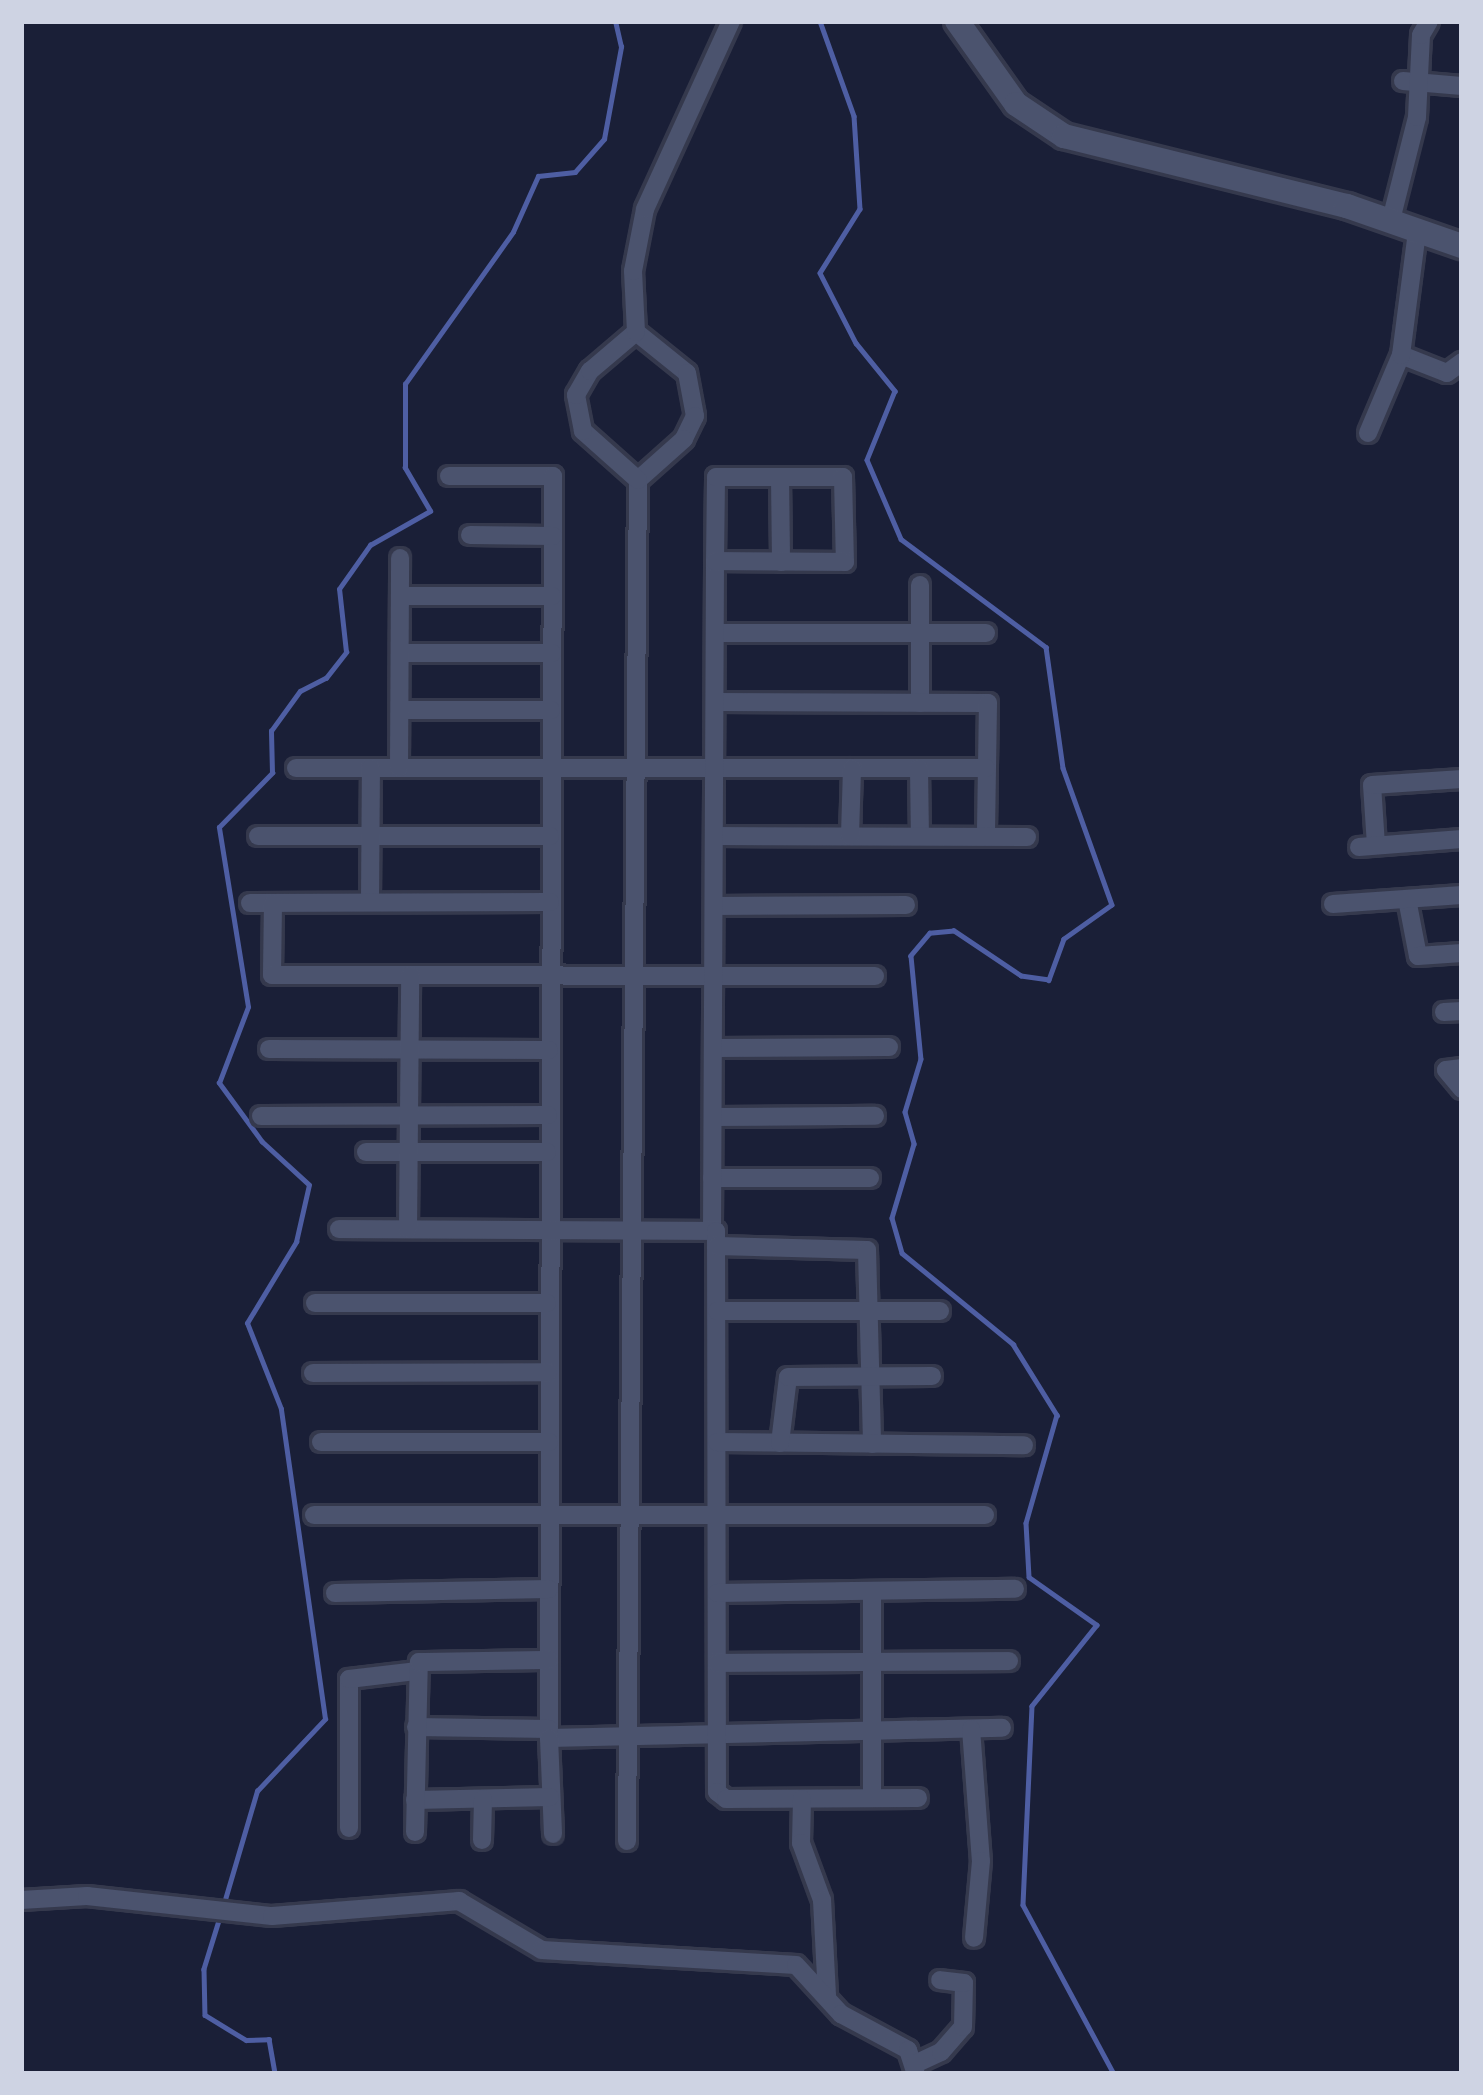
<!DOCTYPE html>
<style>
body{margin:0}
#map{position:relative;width:1483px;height:2095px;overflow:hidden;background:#1a1f37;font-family:Inter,sans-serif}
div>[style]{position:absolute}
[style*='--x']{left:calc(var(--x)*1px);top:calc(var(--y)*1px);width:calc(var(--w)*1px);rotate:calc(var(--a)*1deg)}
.stream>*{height:4.5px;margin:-2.25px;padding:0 2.25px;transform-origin:2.25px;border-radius:2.25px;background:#4e5ea3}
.roads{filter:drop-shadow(3px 0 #35394d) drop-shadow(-3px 0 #35394d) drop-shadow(0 3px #35394d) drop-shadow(0 -3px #35394d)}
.street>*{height:18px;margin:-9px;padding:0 9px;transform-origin:9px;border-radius:9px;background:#4b536e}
.secondary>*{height:24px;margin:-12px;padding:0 12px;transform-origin:12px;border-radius:12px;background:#4b536e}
span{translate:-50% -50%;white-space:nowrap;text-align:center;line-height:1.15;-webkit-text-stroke:10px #070a14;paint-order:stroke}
.frame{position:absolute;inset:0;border:24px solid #ced3e3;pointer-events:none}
</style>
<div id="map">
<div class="stream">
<i style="--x:820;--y:21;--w:101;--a:70.3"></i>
<i style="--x:854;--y:116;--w:93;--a:86.3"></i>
<i style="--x:860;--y:209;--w:75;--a:122"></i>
<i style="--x:820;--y:273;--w:79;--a:62.8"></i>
<i style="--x:856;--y:343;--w:62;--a:50.9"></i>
<i style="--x:895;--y:391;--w:74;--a:112.1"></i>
<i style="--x:867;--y:460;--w:86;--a:66.7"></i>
<i style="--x:901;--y:539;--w:181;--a:36.7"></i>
<i style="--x:1046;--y:647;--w:122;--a:82"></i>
<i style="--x:1063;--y:768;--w:145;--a:70.3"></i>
<i style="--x:1112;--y:905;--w:59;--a:144.7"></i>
<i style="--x:1064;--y:939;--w:44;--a:110.1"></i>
<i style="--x:1049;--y:980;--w:28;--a:-172"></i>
<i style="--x:1021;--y:976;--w:81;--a:-146.1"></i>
<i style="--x:954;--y:931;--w:24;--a:175"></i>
<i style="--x:930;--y:933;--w:30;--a:130"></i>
<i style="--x:911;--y:956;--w:103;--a:84.5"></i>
<i style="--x:921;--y:1059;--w:55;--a:106.8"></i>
<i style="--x:905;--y:1112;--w:33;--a:74"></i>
<i style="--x:914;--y:1144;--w:77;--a:106.6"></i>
<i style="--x:892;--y:1218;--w:36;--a:74"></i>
<i style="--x:902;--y:1253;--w:144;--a:39.3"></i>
<i style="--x:1013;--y:1344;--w:84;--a:58.2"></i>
<i style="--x:1057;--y:1415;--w:112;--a:106"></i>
<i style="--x:1026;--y:1523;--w:54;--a:86.8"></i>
<i style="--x:1029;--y:1577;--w:83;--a:35.2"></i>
<i style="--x:1097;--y:1625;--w:104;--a:128.7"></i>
<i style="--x:1032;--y:1706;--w:199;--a:92.6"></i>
<i style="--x:1023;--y:1905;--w:192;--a:61.7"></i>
<i style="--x:224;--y:1903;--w:117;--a:-73.6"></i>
<i style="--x:257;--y:1791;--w:99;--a:-46.6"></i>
<i style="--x:325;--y:1719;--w:313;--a:-98.1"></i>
<i style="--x:281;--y:1409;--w:92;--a:-111.6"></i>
<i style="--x:247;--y:1323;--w:95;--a:-58.8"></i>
<i style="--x:296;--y:1242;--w:58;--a:-77.2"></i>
<i style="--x:309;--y:1185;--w:64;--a:-137.5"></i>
<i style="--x:262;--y:1142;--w:73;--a:-126.1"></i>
<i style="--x:219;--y:1083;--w:81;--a:-69.1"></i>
<i style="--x:248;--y:1007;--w:182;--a:-99.2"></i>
<i style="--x:219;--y:827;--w:76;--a:-45.5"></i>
<i style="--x:272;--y:773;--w:42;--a:-91.4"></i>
<i style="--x:271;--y:731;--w:49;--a:-54.1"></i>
<i style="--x:300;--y:691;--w:29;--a:-27"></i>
<i style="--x:326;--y:678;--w:33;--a:-52"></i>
<i style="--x:346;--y:652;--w:63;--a:-96.3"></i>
<i style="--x:339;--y:589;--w:54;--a:-54.8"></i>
<i style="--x:370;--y:545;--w:69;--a:-29.5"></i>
<i style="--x:430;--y:511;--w:50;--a:-120.2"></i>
<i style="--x:405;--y:468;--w:84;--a:-90"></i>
<i style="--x:405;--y:384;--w:186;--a:-54.6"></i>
<i style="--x:513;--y:232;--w:61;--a:-65.9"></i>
<i style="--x:538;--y:176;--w:37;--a:-6"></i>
<i style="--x:575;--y:172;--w:44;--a:-48.7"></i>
<i style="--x:604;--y:139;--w:94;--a:-79.5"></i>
<i style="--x:621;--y:47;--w:27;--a:-103"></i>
<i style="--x:221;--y:1914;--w:58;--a:107.2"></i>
<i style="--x:204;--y:1969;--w:46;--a:88.8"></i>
<i style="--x:205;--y:2015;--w:48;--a:31.4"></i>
<i style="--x:246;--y:2040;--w:23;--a:-2"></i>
<i style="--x:269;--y:2039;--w:36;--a:80"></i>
</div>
<div class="roads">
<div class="street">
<i style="--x:1403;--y:81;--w:59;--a:4.8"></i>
<i style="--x:1391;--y:220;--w:106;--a:-75.8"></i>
<i style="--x:1417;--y:117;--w:82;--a:-87.2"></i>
<i style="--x:1421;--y:35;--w:16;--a:-60"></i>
<i style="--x:636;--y:332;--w:65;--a:38.8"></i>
<i style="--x:687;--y:373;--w:44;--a:79.5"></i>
<i style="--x:695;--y:416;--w:25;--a:116"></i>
<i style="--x:684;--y:439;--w:62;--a:138.3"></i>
<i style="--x:1401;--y:355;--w:49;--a:21.4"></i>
<i style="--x:1447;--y:373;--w:19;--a:-36"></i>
<i style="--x:1368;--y:433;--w:85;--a:-67.1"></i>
<i style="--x:1401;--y:355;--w:124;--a:-82.6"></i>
<i style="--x:449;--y:476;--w:104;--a:0"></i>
<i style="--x:553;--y:476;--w:1262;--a:90.18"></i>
<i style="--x:549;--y:1738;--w:453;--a:-1.3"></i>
<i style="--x:780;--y:477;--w:85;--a:89.3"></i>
<i style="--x:470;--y:535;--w:83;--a:0.7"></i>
<i style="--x:920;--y:585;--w:118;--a:90"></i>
<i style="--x:400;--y:596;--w:152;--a:0"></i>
<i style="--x:715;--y:633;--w:271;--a:0"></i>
<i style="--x:400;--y:653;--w:152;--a:0"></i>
<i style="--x:715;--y:702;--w:273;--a:0.2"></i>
<i style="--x:988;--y:703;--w:133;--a:90.9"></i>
<i style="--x:400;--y:710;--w:151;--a:0"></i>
<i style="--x:296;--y:768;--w:690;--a:0"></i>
<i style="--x:399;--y:768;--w:210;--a:-89.7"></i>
<i style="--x:919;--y:768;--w:68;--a:89.2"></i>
<i style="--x:258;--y:836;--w:292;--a:0"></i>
<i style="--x:714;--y:836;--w:313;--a:0.2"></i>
<i style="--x:850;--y:836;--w:68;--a:-88.3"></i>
<i style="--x:1376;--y:845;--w:60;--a:-93.8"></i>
<i style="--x:1372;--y:785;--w:90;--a:-3.8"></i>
<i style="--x:1359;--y:847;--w:103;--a:-4.4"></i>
<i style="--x:1407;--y:899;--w:58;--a:79.1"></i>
<i style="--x:1418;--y:956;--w:44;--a:-3.9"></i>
<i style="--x:370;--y:902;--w:134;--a:-89.6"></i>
<i style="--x:250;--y:903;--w:300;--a:-0.2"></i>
<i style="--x:273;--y:903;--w:72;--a:90.8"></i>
<i style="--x:272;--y:975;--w:603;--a:0.1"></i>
<i style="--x:1333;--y:904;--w:129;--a:-4"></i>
<i style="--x:714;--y:906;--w:192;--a:-0.3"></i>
<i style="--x:1444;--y:1012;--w:18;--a:-3"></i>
<i style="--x:713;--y:1048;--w:176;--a:-0.3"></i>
<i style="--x:269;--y:1049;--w:280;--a:0.2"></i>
<i style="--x:1462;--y:1068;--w:16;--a:173"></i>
<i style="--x:1446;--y:1070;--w:25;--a:50"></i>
<i style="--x:261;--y:1116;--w:287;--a:-0.2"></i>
<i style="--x:713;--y:1117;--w:162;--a:-0.4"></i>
<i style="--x:366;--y:1152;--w:181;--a:0"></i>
<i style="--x:712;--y:1178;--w:158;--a:0"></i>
<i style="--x:712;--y:1228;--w:667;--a:-89.74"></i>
<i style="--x:715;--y:561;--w:84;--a:-89.3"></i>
<i style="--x:716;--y:477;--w:127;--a:0"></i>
<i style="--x:843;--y:477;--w:85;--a:88.7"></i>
<i style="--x:845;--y:562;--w:130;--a:-179.6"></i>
<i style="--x:339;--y:1229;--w:377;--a:0.3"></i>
<i style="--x:716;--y:1231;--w:561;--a:89.9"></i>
<i style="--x:717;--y:1792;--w:11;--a:38"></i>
<i style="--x:726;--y:1799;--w:192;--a:-0.3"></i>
<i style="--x:408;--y:1229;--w:254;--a:-89.5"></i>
<i style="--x:717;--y:1246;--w:150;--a:1.5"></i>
<i style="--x:867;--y:1250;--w:194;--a:88.5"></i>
<i style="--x:315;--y:1303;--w:232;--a:0"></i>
<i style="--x:717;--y:1311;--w:223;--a:0"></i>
<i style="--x:313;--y:1373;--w:235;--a:-0.2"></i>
<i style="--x:321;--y:1442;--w:228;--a:0"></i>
<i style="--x:717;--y:1442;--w:307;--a:0.6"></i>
<i style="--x:780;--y:1443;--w:66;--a:-83.1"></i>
<i style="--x:788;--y:1377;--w:144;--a:-0.4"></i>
<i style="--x:314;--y:1515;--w:671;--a:0"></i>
<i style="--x:335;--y:1593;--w:214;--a:-1.1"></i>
<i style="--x:717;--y:1593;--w:298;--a:-0.8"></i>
<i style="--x:717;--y:1663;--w:292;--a:-0.4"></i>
<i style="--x:416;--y:1727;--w:133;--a:0.9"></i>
<i style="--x:971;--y:1729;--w:132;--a:85.7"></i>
<i style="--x:981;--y:1861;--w:77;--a:95.2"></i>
<i style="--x:549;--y:1738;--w:96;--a:87.6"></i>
<i style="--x:872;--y:1798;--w:207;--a:-90"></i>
<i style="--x:802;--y:1799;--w:44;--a:91.3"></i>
<i style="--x:801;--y:1843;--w:61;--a:69.8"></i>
<i style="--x:822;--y:1900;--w:96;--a:87"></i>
<i style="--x:415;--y:1800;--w:135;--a:-1.3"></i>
<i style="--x:349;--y:1828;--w:149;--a:-90"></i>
<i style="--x:349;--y:1679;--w:67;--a:-6.8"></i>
<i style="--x:415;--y:1832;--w:170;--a:-88.7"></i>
<i style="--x:419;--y:1662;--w:130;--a:-0.9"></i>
<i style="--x:482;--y:1840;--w:41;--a:-88.6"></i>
<i style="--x:627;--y:1841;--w:1361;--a:-89.54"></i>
<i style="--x:638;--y:480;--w:74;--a:-138.3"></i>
<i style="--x:583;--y:431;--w:37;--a:-101"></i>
<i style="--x:576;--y:395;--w:28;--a:-60"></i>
<i style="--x:590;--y:371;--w:60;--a:-40.3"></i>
<i style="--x:636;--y:332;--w:61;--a:-92.8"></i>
<i style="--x:633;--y:271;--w:63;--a:-79"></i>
<i style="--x:645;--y:209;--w:207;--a:-65.4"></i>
<i style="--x:21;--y:1900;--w:66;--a:-3.5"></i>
<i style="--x:87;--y:1896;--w:186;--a:6.2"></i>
<i style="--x:272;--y:1916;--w:188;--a:-4.6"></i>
<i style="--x:459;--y:1901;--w:96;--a:30.6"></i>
<i style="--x:542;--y:1950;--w:254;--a:3.4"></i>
<i style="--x:796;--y:1965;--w:67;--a:47.4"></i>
<i style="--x:841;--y:2014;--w:76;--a:28.2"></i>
<i style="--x:908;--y:2050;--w:25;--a:72"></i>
<i style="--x:915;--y:2064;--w:29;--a:-25"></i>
<i style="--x:941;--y:2052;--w:33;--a:-49"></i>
<i style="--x:963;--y:2027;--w:44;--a:-88.7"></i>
<i style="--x:964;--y:1983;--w:24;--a:-173"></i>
</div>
<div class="secondary">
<i style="--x:957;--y:21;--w:102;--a:54.6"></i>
<i style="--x:1016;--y:104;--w:58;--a:33.7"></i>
<i style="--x:1064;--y:136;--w:292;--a:13.9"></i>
<i style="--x:1347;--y:206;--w:122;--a:19.2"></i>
</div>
</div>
<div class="frame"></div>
</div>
